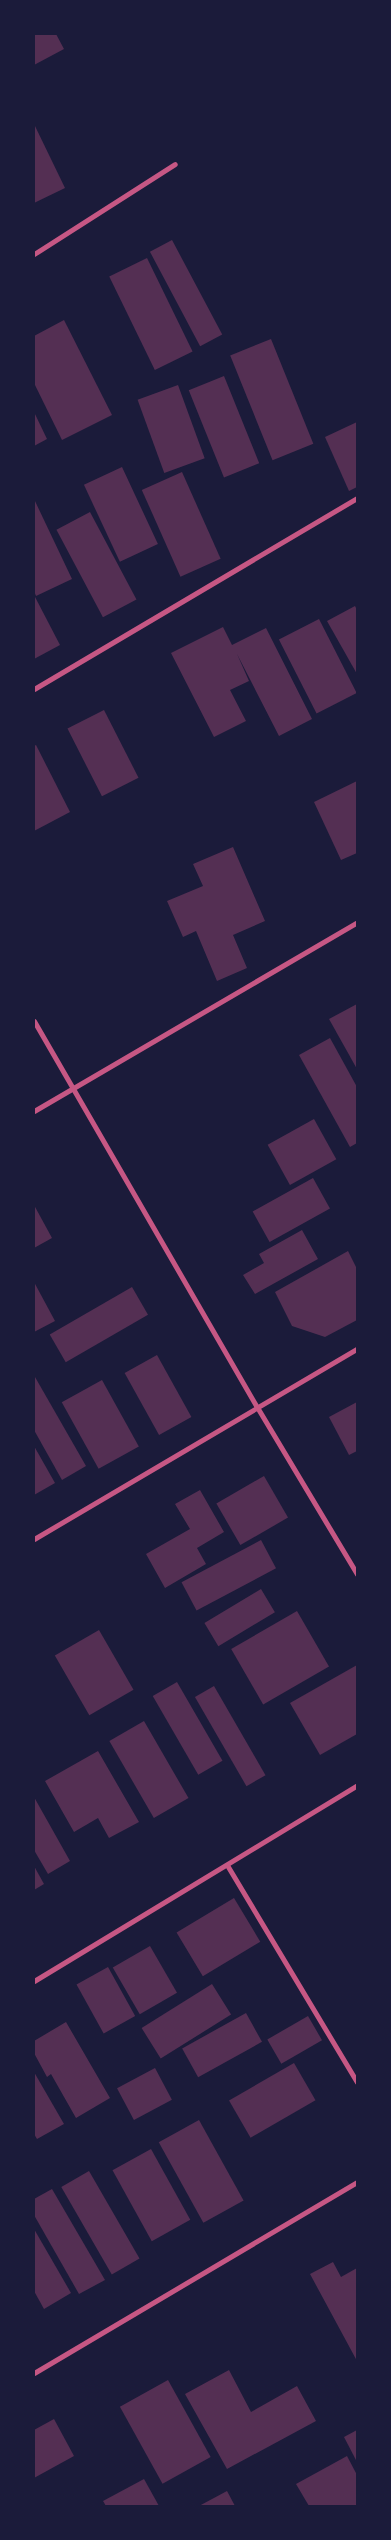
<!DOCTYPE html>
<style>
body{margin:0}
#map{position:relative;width:391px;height:2540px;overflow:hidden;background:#1b1b3a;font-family:"Titillium Web",sans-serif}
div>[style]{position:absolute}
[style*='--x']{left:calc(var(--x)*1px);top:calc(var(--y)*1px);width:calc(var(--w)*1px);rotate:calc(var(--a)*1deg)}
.building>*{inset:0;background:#542f53;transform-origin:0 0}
.minor>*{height:5px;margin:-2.5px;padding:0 2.5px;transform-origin:2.5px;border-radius:2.5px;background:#c65784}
span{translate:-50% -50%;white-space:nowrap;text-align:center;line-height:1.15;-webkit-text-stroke:4px #1b1b3a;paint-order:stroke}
.frame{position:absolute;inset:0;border:35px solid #1b1b3a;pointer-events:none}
</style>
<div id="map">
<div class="building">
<i style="clip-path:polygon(34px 34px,56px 34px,64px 49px,34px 65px)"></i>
<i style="clip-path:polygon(34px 124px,65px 188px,34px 203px)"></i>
<i style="left:172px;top:240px;width:107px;height:25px;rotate:62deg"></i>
<i style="left:147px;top:258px;width:104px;height:42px;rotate:64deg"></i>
<i style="clip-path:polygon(64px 320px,112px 415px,62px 440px,34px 383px,34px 336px)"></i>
<i style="left:271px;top:339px;width:113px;height:44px;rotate:68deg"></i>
<i style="left:224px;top:376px;width:94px;height:38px;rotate:68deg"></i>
<i style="left:178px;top:385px;width:78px;height:43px;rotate:70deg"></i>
<i style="clip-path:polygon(34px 412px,47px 439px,34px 446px)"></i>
<i style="clip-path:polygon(357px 422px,357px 487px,349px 491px,325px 437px)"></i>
<i style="left:122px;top:467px;width:85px;height:42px;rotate:65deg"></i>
<i style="left:182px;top:472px;width:95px;height:44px;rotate:66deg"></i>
<i style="clip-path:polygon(34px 499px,72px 579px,36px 596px,34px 591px)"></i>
<i style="left:90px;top:512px;width:99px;height:38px;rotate:62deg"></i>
<i style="clip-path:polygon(34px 595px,60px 645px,34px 659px)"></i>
<i style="clip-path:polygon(355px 606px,357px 610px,357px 674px,327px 621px)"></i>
<i style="left:319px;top:619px;width:83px;height:45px;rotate:63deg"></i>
<i style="clip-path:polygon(223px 627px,232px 645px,266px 628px,312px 719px,279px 736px,237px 654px,249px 681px,230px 690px,246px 721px,214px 737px,171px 653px)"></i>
<i style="left:104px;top:710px;width:76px;height:41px;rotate:63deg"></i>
<i style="clip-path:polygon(36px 745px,70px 812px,34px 831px,34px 746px)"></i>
<i style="clip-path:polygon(357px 781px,357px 853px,341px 860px,314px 802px)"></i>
<i style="clip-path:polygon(233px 847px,265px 921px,233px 935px,247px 968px,217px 981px,196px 931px,183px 937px,167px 901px,203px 886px,193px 864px)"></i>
<i style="clip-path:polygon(357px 1004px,357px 1069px,329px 1019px)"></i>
<i style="clip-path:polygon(330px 1038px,357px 1087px,357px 1143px,350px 1147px,299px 1055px)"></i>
<i style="left:314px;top:1119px;width:46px;height:53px;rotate:61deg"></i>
<i style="left:313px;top:1178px;width:35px;height:69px;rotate:61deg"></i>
<i style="clip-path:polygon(34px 1205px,52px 1238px,34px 1248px)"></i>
<i style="clip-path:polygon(302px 1230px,318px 1259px,255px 1294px,243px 1275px,264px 1263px,259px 1254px)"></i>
<i style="clip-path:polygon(348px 1251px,357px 1269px,357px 1320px,325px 1337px,292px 1326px,275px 1292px)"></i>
<i style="clip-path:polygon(34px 1282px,55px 1321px,34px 1332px)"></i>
<i style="left:132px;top:1287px;width:32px;height:95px;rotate:60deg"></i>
<i style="left:157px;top:1355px;width:71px;height:37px;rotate:61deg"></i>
<i style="clip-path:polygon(35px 1377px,86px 1466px,62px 1480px,34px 1430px)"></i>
<i style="left:102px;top:1380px;width:76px;height:46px;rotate:61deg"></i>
<i style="clip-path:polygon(357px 1402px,357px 1451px,349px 1455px,329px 1417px)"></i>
<i style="clip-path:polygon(34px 1446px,55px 1483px,34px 1495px)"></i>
<i style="left:264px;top:1476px;width:48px;height:55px;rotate:60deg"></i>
<i style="clip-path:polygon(200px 1490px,224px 1532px,197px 1548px,206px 1564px,165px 1588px,146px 1554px,190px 1529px,175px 1504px)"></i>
<i style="left:261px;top:1540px;width:32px;height:90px;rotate:62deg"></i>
<i style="left:261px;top:1589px;width:27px;height:66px;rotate:59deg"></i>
<i style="left:297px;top:1611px;width:64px;height:76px;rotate:60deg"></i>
<i style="left:99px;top:1630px;width:69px;height:51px;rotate:60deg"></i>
<i style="clip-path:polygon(357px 1665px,357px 1734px,320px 1755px,290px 1703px)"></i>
<i style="left:177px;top:1682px;width:91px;height:28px;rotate:60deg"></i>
<i style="left:214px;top:1686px;width:103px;height:22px;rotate:60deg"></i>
<i style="left:144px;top:1721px;width:89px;height:40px;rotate:60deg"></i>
<i style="clip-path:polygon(98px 1751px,139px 1822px,109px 1838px,98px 1818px,74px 1832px,45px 1781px)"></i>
<i style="clip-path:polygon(34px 1797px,70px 1861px,48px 1874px,34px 1850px)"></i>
<i style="clip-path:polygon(34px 1866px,44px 1884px,34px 1890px)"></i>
<i style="left:234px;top:1898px;width:51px;height:67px;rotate:59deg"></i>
<i style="left:150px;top:1946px;width:54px;height:43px;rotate:60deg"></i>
<i style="left:108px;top:1967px;width:56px;height:36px;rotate:61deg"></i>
<i style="left:212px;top:1984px;width:36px;height:83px;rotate:58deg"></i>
<i style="left:246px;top:2013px;width:33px;height:73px;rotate:61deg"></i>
<i style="left:308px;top:2016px;width:28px;height:47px;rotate:60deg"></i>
<i style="clip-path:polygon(66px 2022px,110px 2098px,76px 2118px,51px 2074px,47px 2077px,34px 2053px,34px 2041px)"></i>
<i style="left:294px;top:2063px;width:43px;height:75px;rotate:60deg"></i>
<i style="left:155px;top:2068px;width:36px;height:43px;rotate:62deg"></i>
<i style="clip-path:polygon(34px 2072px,64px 2124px,37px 2139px,34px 2134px)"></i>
<i style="left:199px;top:2120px;width:92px;height:46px;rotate:61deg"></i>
<i style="left:151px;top:2149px;width:81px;height:44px;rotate:61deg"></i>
<i style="left:89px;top:2171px;width:101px;height:32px;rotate:60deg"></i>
<i style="clip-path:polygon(52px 2189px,105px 2280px,79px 2294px,34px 2215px,34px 2199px)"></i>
<i style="clip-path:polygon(34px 2229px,71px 2293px,44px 2309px,34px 2291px)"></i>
<i style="clip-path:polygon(333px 2262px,341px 2277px,357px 2268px,357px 2361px,310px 2274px)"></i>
<i style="clip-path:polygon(229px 2370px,251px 2412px,297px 2386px,316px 2421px,227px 2469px,185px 2394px)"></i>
<i style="left:168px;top:2380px;width:88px;height:55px;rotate:61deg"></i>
<i style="clip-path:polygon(54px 2419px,74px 2456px,34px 2478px,34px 2430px)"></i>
<i style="clip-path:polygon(357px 2430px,357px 2462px,344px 2437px)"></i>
<i style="clip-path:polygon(347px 2456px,357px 2475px,357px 2506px,309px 2506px,296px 2484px)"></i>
<i style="clip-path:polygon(144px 2479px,159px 2506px,106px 2506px,103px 2501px)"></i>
<i style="clip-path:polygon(227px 2491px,235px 2506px,199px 2506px)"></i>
</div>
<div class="minor">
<i style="--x:34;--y:254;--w:167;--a:-32.6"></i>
<i style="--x:34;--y:689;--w:375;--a:-30.6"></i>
<i style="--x:34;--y:1021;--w:446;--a:60"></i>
<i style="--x:257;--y:1407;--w:195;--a:59.1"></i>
<i style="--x:34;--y:1111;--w:374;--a:-30.3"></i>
<i style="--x:34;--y:1539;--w:375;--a:-30.5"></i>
<i style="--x:227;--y:1865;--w:253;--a:59.1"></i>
<i style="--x:34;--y:1981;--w:378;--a:-31.2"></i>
<i style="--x:34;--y:2373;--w:375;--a:-30.6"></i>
</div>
<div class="frame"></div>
</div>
